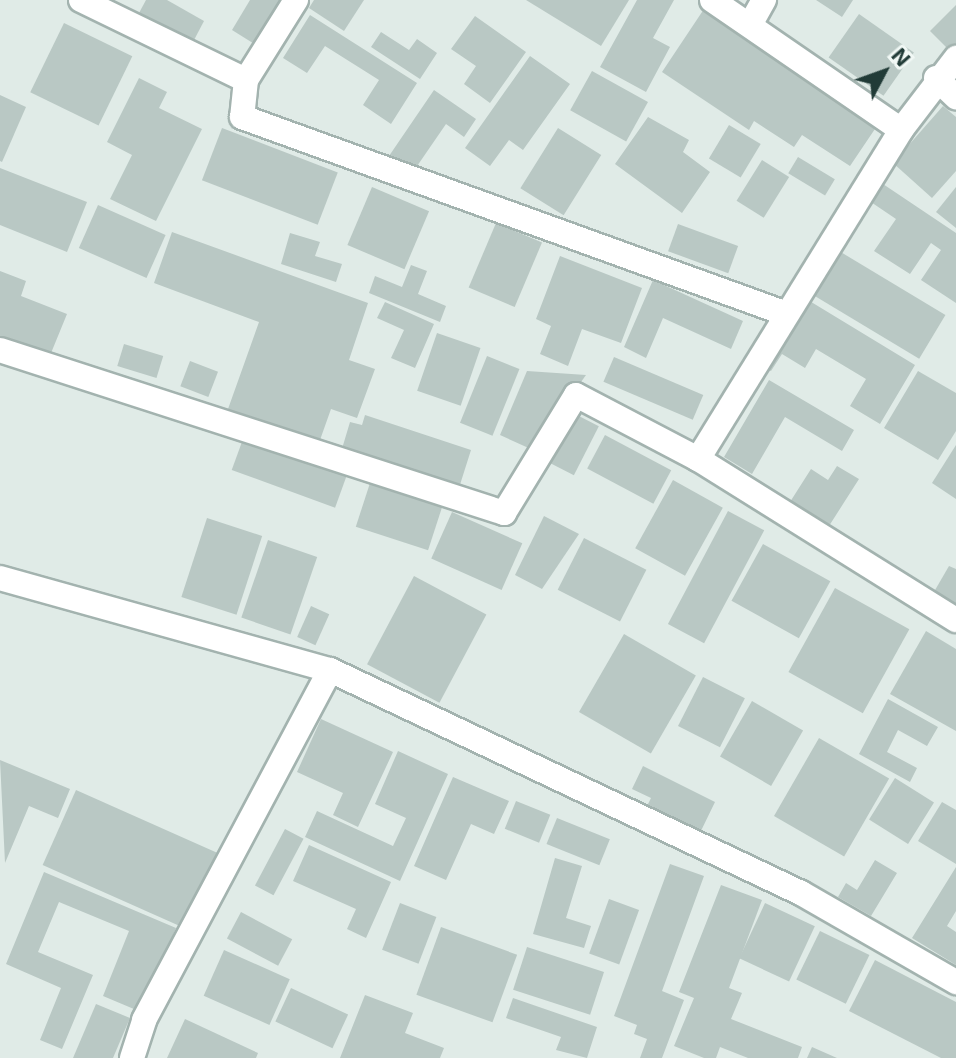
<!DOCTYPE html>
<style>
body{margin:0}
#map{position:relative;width:956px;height:1058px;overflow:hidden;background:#e0ebe7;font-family:"Exo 2",sans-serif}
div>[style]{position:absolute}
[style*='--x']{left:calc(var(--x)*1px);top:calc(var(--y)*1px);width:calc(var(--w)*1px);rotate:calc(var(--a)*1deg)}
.building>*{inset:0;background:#b9c8c4;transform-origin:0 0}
.roads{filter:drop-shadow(2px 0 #a3b3af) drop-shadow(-2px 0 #a3b3af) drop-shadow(0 2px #a3b3af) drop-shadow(0 -2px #a3b3af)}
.minor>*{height:24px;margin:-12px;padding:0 12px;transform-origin:12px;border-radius:12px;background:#fff}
span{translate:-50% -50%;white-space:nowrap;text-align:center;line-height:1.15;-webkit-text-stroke:6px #f1f8f5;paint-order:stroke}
.north{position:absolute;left:844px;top:32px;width:80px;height:80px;-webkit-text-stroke:6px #f1f8f5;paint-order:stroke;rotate:49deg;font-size:22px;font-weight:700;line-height:32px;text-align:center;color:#213b37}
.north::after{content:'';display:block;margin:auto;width:28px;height:36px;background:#213b37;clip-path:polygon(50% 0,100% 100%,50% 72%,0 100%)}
</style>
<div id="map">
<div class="building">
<i style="clip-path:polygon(146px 0,167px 0,204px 21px,193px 42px,139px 13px)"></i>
<i style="clip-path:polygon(250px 0,283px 0,256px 45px,232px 30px)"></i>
<i style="clip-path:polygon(314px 0,364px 0,344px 31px,309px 8px)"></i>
<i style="clip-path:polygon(526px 0,629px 0,601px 46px)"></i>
<i style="clip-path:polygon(637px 0,674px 0,653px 38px,670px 47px,646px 92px,600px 67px)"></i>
<i style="clip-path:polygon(816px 0,853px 0,842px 17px)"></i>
<i style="clip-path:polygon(956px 5px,956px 45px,950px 51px,930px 31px)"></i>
<i style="clip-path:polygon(706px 6px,881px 120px,850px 166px,802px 135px,794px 147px,754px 121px,749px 130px,662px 72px)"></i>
<i style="left:859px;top:14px;width:67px;height:53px;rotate:35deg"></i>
<i style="clip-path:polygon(310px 15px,417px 83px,391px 124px,363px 105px,379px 80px,325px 46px,307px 73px,283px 58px)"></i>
<i style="clip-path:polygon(475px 16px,526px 52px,490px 103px,464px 84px,476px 66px,451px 49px)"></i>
<i style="left:64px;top:23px;width:76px;height:77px;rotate:26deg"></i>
<i style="clip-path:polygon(381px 32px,409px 50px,417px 39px,437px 53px,420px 79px,371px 47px)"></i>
<i style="clip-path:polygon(530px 56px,570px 84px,523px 150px,509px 140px,490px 166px,465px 148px)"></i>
<i style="left:592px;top:71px;width:64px;height:45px;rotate:29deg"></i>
<i style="clip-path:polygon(139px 78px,167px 92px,159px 108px,202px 129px,156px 221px,110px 199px,132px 155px,107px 142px)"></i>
<i style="clip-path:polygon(434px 90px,476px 119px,464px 137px,446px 124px,413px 172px,389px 156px)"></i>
<i style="clip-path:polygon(0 95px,26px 107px,2px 162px,0 161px)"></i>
<i style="clip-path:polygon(943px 106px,956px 117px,956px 171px,932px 198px,893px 163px)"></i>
<i style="clip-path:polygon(648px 117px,689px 140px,683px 152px,710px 172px,682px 213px,615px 164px)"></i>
<i style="left:729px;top:125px;width:37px;height:39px;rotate:31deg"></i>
<i style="left:222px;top:128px;width:124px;height:56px;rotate:21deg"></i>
<i style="left:558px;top:128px;width:51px;height:71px;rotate:32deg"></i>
<i style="left:798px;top:157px;width:43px;height:19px;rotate:31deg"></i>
<i style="left:762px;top:160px;width:32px;height:48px;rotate:32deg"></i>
<i style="clip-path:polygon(0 168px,87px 202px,67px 252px,0 225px)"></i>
<i style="clip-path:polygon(874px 178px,956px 233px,956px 303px,921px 280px,941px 250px,931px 243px,910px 274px,874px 251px,896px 219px,862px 196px)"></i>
<i style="left:372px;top:187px;width:62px;height:63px;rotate:23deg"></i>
<i style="clip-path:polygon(956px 187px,956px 228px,936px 212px)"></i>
<i style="left:98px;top:205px;width:74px;height:47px;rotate:24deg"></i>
<i style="left:496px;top:223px;width:50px;height:70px;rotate:23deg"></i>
<i style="left:678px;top:224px;width:64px;height:29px;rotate:20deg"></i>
<i style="clip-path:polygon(172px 232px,368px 303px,349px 360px,375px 369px,357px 418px,331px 409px,320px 440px,228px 409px,259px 322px,154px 283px)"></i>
<i style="clip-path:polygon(290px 233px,320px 242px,315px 256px,342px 264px,336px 282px,281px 264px)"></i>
<i style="left:834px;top:248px;width:130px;height:51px;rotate:31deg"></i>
<i style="clip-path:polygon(560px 256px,642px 288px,621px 343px,582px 329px,568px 366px,540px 354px,551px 326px,536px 319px)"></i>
<i style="clip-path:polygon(411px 265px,427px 271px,418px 294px,446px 306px,440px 322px,369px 293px,375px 276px,402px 287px)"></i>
<i style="clip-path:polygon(0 271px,26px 281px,21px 296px,67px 314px,49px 358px,0 339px)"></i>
<i style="clip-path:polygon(653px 280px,743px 321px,731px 349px,663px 318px,646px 358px,624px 347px)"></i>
<i style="clip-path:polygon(803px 297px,915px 365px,880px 424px,850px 406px,866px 379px,816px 349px,805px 368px,782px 354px,771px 371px,762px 366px)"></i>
<i style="clip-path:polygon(385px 302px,434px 324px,415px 368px,391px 358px,404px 330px,377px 318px)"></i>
<i style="left:437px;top:333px;width:46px;height:61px;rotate:19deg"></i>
<i style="left:124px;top:344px;width:41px;height:23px;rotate:17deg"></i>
<i style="left:487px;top:356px;width:35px;height:72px;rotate:22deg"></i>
<i style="left:614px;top:357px;width:97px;height:27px;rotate:23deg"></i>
<i style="left:190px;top:361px;width:30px;height:27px;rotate:21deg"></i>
<i style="clip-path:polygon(527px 371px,586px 375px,533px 450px,500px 435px)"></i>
<i style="clip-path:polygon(918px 371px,956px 393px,956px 431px,938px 460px,884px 428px)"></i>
<i style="clip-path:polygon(769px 380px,854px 430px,842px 451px,785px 417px,752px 474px,724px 457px)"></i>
<i style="left:573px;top:413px;width:29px;height:55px;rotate:27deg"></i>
<i style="clip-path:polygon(365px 415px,471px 450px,458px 491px,341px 452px,350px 422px,362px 425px)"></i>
<i style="left:605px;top:435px;width:75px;height:38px;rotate:28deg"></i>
<i style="left:243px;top:439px;width:110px;height:33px;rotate:20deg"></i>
<i style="clip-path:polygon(956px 445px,956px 499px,932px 483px)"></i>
<i style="clip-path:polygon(837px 466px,859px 479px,829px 526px,790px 502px,811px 469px,828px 480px)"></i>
<i style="left:673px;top:480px;width:57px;height:78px;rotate:29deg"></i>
<i style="left:370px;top:483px;width:76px;height:46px;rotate:18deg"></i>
<i style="left:728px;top:511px;width:41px;height:128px;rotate:28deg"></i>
<i style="left:452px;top:512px;width:77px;height:51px;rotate:24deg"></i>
<i style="clip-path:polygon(544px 516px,579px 534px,542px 589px,515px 575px)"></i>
<i style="left:207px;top:518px;width:58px;height:83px;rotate:18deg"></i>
<i style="left:584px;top:538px;width:70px;height:58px;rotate:27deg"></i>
<i style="left:268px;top:540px;width:52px;height:82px;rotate:19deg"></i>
<i style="left:763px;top:544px;width:77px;height:65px;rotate:29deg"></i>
<i style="clip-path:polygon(949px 566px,956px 569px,956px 611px,931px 597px)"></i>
<i style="left:414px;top:576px;width:82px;height:100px;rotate:28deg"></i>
<i style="left:835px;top:588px;width:85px;height:96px;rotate:29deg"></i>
<i style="left:311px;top:606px;width:20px;height:34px;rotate:24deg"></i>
<i style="clip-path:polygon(926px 631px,956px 649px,956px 731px,890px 694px)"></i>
<i style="left:624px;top:634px;width:83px;height:90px;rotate:30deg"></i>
<i style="left:703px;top:677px;width:47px;height:55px;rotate:27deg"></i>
<i style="clip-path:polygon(888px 699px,938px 727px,927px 746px,898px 730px,887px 752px,917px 768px,910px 782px,859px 754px)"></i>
<i style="left:752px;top:701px;width:59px;height:64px;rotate:30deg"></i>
<i style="clip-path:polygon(321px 719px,393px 752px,358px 827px,333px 815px,343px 793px,297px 772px)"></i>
<i style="left:819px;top:738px;width:81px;height:90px;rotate:30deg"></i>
<i style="clip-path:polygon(398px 751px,448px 774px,400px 881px,305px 837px,317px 811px,393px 846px,406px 818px,375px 804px)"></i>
<i style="clip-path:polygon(0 760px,70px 789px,58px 818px,29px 806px,5px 863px)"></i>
<i style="clip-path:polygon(643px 766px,715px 802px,698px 837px,645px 810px,651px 798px,632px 789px)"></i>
<i style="clip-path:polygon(453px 777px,509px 801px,494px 834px,471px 824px,446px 880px,414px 866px)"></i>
<i style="left:895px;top:778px;width:46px;height:49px;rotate:32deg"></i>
<i style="left:76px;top:790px;width:155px;height:82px;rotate:24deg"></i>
<i style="left:516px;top:801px;width:37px;height:30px;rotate:22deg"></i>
<i style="clip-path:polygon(942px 802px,956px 810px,956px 864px,918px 841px)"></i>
<i style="left:557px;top:818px;width:57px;height:28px;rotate:22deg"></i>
<i style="left:285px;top:829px;width:21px;height:64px;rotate:28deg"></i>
<i style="clip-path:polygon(309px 845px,391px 882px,366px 938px,347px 929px,356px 909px,293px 881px)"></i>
<i style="clip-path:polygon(555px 858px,582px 866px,566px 918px,591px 926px,584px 948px,533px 934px)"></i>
<i style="clip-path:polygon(875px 860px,897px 873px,871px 916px,838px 897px,846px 883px,857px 890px)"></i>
<i style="clip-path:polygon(670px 864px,704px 876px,662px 991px,684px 1000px,662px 1058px,640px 1058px,647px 1039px,634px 1034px,637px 1025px,614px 1016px)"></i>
<i style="clip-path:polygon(956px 867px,956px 911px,947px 926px,956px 932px,956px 965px,912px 938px)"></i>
<i style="clip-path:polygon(44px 872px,176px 928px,141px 1012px,103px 996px,129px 931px,59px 902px,38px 952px,93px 975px,62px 1049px,40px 1040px,61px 988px,6px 964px)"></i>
<i style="clip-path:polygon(721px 885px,762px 900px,729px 988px,742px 993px,731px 1019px,802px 1047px,798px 1058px,748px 1058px,720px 1047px,716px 1058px,704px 1058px,674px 1046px,694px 998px,679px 992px)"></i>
<i style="left:609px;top:899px;width:32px;height:58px;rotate:20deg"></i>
<i style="left:400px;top:903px;width:39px;height:50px;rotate:21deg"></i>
<i style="left:765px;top:903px;width:55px;height:61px;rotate:25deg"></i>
<i style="left:241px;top:912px;width:58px;height:30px;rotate:28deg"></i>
<i style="left:441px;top:927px;width:81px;height:72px;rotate:20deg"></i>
<i style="left:820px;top:931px;width:55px;height:54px;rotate:26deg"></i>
<i style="left:527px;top:947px;width:81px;height:45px;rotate:18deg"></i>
<i style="left:224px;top:950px;width:72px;height:50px;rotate:24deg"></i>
<i style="clip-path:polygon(875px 960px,956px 1002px,956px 1058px,941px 1058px,849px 1011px)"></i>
<i style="left:291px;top:988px;width:63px;height:37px;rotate:25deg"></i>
<i style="clip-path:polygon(365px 995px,413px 1013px,405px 1033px,444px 1048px,440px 1058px,340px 1058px)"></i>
<i style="clip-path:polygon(513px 998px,597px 1027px,587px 1058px,556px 1050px,561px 1037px,506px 1018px)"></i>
<i style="clip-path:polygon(96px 1004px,130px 1018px,113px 1058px,73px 1058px)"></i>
<i style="clip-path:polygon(185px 1019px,258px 1053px,256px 1058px,167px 1058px)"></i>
<i style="clip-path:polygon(812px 1047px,837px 1058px,807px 1058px)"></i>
</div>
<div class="roads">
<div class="minor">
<i style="--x:81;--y:0;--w:183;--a:25.9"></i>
<i style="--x:296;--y:0;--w:94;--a:122"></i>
<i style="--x:246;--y:80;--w:37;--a:96"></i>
<i style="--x:242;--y:117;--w:576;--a:19.88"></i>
<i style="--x:712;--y:0;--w:229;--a:34.5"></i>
<i style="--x:750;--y:25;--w:29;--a:-61"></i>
<i style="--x:936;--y:78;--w:28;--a:44"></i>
<i style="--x:0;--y:350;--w:530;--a:17.92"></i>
<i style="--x:504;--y:513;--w:138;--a:-58.6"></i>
<i style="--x:576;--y:395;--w:138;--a:27.7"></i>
<i style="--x:698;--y:459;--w:304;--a:32"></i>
<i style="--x:698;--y:459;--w:387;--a:-58.3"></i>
<i style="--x:901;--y:130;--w:91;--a:-52.6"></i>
<i style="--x:0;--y:578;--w:343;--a:15.6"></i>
<i style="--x:330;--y:670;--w:521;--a:25.34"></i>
<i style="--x:801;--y:893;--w:179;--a:29.9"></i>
<i style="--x:132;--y:1058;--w:40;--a:-72"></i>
<i style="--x:144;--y:1020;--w:396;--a:-62"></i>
</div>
</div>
<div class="north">N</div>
</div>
